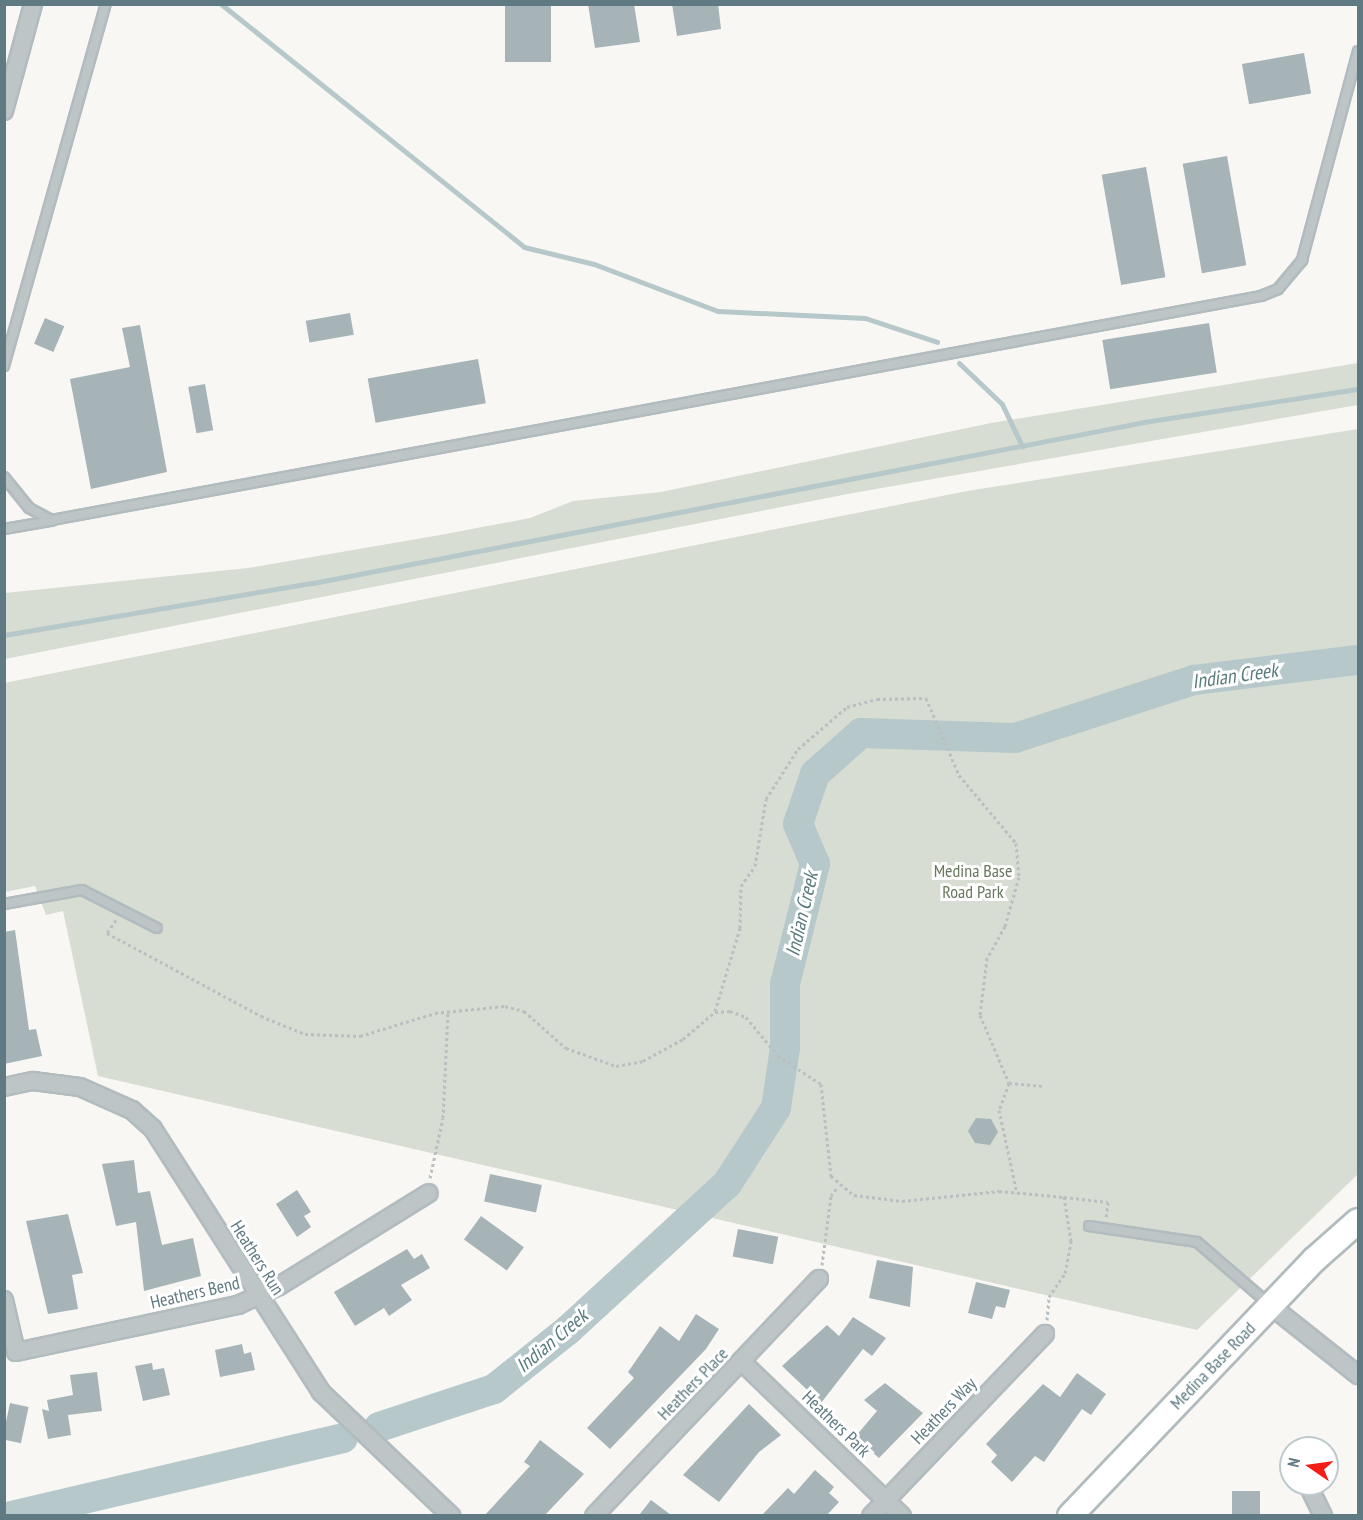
<!DOCTYPE html>
<style>
body{margin:0}
#map{position:relative;width:1363px;height:1520px;overflow:hidden;background:#f8f7f4;font-family:"PT Sans Narrow",sans-serif}
div>[style]{position:absolute}
[style*='--x']{left:calc(var(--x)*1px);top:calc(var(--y)*1px);width:calc(var(--w)*1px);rotate:calc(var(--a)*1deg)}
.green>*{inset:0;background:#d8ddd3}
.stream>*{height:5px;margin:-2.5px;padding:0 2.5px;transform-origin:2.5px;border-radius:2.5px;background:#b6c8ca}
.river>*{height:30px;margin:-15px;padding:0 15px;transform-origin:15px;border-radius:15px;background:#b6c8ca}
.building>*{inset:0;background:#a6b4b7;transform-origin:0 0}
.path>*{height:3px;margin-top:-1.5px;transform-origin:0;background:repeating-linear-gradient(90deg,#babfc1 0 3px,transparent 0 6px)}
.roads{filter:drop-shadow(2px 0 #b2bbbe) drop-shadow(-2px 0 #b2bbbe) drop-shadow(0 2px #b2bbbe) drop-shadow(0 -2px #b2bbbe)}
.lane>*{height:8px;margin:-4px;padding:0 4px;transform-origin:4px;border-radius:4px;background:#bdc5c7}
.street>*{height:16px;margin:-8px;padding:0 8px;transform-origin:8px;border-radius:8px;background:#bdc5c7}
.secondary>*{height:24px;margin:-12px;padding:0 12px;transform-origin:12px;border-radius:12px;background:#fff}
span{translate:-50% -50%;white-space:nowrap;text-align:center;line-height:1.15;-webkit-text-stroke:6px #fff;paint-order:stroke}
.park-label{font-size:18px;color:#69795f}
.street-label{font-size:18px;color:#5f7a82}
.water-label{font-size:20px;color:#5a7b7d;font-style:italic}
.frame{position:absolute;inset:0;border:6px solid #5f7a82;pointer-events:none}
.north{position:absolute;left:1279px;top:1436px;width:60px;height:60px;box-sizing:border-box;background:#fff;border:2px solid #bfcacd;border-radius:50%;rotate:283deg;font-size:16px;font-weight:700;line-height:24px;text-align:center;color:#5f7a82}
.north::after{content:'';display:block;margin:auto;width:21px;height:27px;background:#f41e17;clip-path:polygon(50% 0,100% 100%,50% 72%,0 100%)}
</style>
<div id="map">
<div class="green">
<i style="clip-path:polygon(1358px 363px,1358px 405px,853px 493px,5px 659px,5px 593px,248px 568px,440px 535px,530px 518px,573px 501px,661px 492px,991px 423px)"></i>
<i style="clip-path:polygon(1358px 429px,1358px 1174px,1197px 1330px,98px 1076px,63px 911px,46px 915px,35px 886px,5px 892px,4px 683px,967px 491px)"></i>
</div>
<div class="stream">
<i style="--x:221;--y:4;--w:388;--a:38.7"></i>
<i style="--x:524;--y:247;--w:72;--a:13.7"></i>
<i style="--x:594;--y:264;--w:133;--a:20.8"></i>
<i style="--x:718;--y:311;--w:147;--a:2.7"></i>
<i style="--x:865;--y:318;--w:76;--a:18.4"></i>
<i style="--x:959;--y:363;--w:59;--a:43.6"></i>
<i style="--x:1002;--y:404;--w:47;--a:64.5"></i>
<i style="--x:4;--y:635;--w:313;--a:-9.6"></i>
<i style="--x:313;--y:583;--w:846;--a:-10.96"></i>
<i style="--x:1144;--y:422;--w:217;--a:-8.8"></i>
</div>
<div class="river">
<i style="--x:379;--y:1427;--w:121;--a:-18.3"></i>
<i style="--x:494;--y:1389;--w:95;--a:-38.6"></i>
<i style="--x:568;--y:1330;--w:216;--a:-42.6"></i>
<i style="--x:727;--y:1184;--w:90;--a:-57.2"></i>
<i style="--x:776;--y:1108;--w:61;--a:-81.5"></i>
<i style="--x:785;--y:1048;--w:64;--a:-90"></i>
<i style="--x:785;--y:984;--w:124;--a:-76"></i>
<i style="--x:815;--y:864;--w:43;--a:-113"></i>
<i style="--x:798;--y:824;--w:53;--a:-71.2"></i>
<i style="--x:815;--y:774;--w:62;--a:-41.7"></i>
<i style="--x:861;--y:733;--w:154;--a:1.9"></i>
<i style="--x:1015;--y:738;--w:188;--a:-18"></i>
<i style="--x:1194;--y:680;--w:165;--a:-7"></i>
<i style="--x:11;--y:1516;--w:341;--a:-13.2"></i>
</div>
<div class="building">
<i style="left:505px;top:4px;width:46px;height:58px"></i>
<i style="clip-path:polygon(588px 4px,634px 4px,640px 42px,595px 48px)"></i>
<i style="clip-path:polygon(672px 4px,718px 4px,721px 29px,677px 36px)"></i>
<i style="left:1304px;top:53px;width:41px;height:63px;rotate:80deg"></i>
<i style="left:1227px;top:156px;width:111px;height:45px;rotate:80deg"></i>
<i style="left:1146px;top:167px;width:112px;height:45px;rotate:80deg"></i>
<i style="left:350px;top:313px;width:22px;height:45px;rotate:80deg"></i>
<i style="left:45px;top:318px;width:21px;height:28px;rotate:23deg"></i>
<i style="left:1209px;top:323px;width:50px;height:108px;rotate:81deg"></i>
<i style="clip-path:polygon(140px 325px,167px 472px,91px 489px,70px 379px,130px 367px,122px 328px)"></i>
<i style="left:478px;top:359px;width:45px;height:112px;rotate:80deg"></i>
<i style="left:205px;top:384px;width:47px;height:17px;rotate:80deg"></i>
<i style="clip-path:polygon(15px 930px,29px 1030px,36px 1029px,42px 1056px,4px 1064px,4px 932px)"></i>
<i style="clip-path:polygon(976px 1118px,991px 1119px,998px 1132px,990px 1145px,975px 1143px,968px 1131px)"></i>
<i style="clip-path:polygon(134px 1160px,138px 1193px,150px 1191px,162px 1245px,193px 1238px,201px 1276px,144px 1291px,136px 1222px,116px 1226px,102px 1164px)"></i>
<i style="left:490px;top:1174px;width:53px;height:28px;rotate:12deg"></i>
<i style="clip-path:polygon(297px 1190px,311px 1212px,304px 1216px,311px 1227px,297px 1237px,276px 1204px)"></i>
<i style="clip-path:polygon(68px 1214px,83px 1273px,72px 1275px,78px 1309px,48px 1314px,26px 1221px)"></i>
<i style="left:481px;top:1216px;width:53px;height:29px;rotate:36deg"></i>
<i style="left:738px;top:1229px;width:41px;height:28px;rotate:11deg"></i>
<i style="clip-path:polygon(407px 1249px,414px 1259px,422px 1254px,430px 1268px,401px 1285px,412px 1300px,389px 1316px,384px 1308px,355px 1326px,334px 1292px)"></i>
<i style="clip-path:polygon(877px 1260px,913px 1267px,910px 1307px,869px 1298px)"></i>
<i style="clip-path:polygon(976px 1282px,1010px 1290px,1005px 1308px,996px 1306px,992px 1319px,968px 1313px)"></i>
<i style="clip-path:polygon(696px 1314px,719px 1329px,706px 1349px,610px 1449px,587px 1428px,634px 1378px,628px 1372px,660px 1326px,679px 1341px)"></i>
<i style="clip-path:polygon(853px 1317px,886px 1338px,872px 1356px,863px 1349px,821px 1403px,782px 1366px,827px 1325px,839px 1336px)"></i>
<i style="clip-path:polygon(242px 1344px,244px 1354px,251px 1352px,255px 1370px,220px 1377px,215px 1350px)"></i>
<i style="clip-path:polygon(152px 1363px,153px 1370px,164px 1368px,170px 1395px,143px 1401px,135px 1366px)"></i>
<i style="clip-path:polygon(97px 1372px,102px 1411px,68px 1415px,71px 1435px,48px 1439px,42px 1409px,49px 1411px,47px 1400px,73px 1395px,70px 1375px)"></i>
<i style="clip-path:polygon(1077px 1373px,1106px 1394px,1091px 1415px,1082px 1409px,1044px 1462px,1035px 1456px,1012px 1482px,991px 1462px,997px 1455px,986px 1444px,1043px 1384px,1060px 1397px)"></i>
<i style="clip-path:polygon(885px 1383px,923px 1413px,879px 1458px,855px 1437px,877px 1411px,864px 1400px)"></i>
<i style="left:10px;top:1403px;width:19px;height:37px;rotate:12deg"></i>
<i style="clip-path:polygon(749px 1404px,781px 1435px,759px 1452px,719px 1502px,683px 1475px)"></i>
<i style="clip-path:polygon(540px 1440px,584px 1474px,545px 1515px,485px 1515px,530px 1466px,524px 1462px)"></i>
<i style="clip-path:polygon(815px 1470px,834px 1487px,829px 1493px,839px 1502px,827px 1515px,762px 1515px,788px 1488px,794px 1494px)"></i>
<i style="left:1232px;top:1491px;width:28px;height:24px"></i>
<i style="clip-path:polygon(651px 1500px,671px 1515px,639px 1515px)"></i>
</div>
<div class="path">
<i style="--x:116;--y:920;--w:16;--a:125"></i>
<i style="--x:107;--y:933;--w:175;--a:28.3"></i>
<i style="--x:261;--y:1016;--w:48;--a:22.2"></i>
<i style="--x:305;--y:1034;--w:55;--a:2.1"></i>
<i style="--x:360;--y:1036;--w:78;--a:-17"></i>
<i style="--x:435;--y:1013;--w:70;--a:-5.7"></i>
<i style="--x:505;--y:1006;--w:20;--a:15"></i>
<i style="--x:524;--y:1011;--w:56;--a:41.4"></i>
<i style="--x:566;--y:1048;--w:53;--a:19.8"></i>
<i style="--x:616;--y:1066;--w:27;--a:-10"></i>
<i style="--x:643;--y:1061;--w:46;--a:-28.8"></i>
<i style="--x:683;--y:1039;--w:42;--a:-40.2"></i>
<i style="--x:715;--y:1012;--w:15;--a:-4"></i>
<i style="--x:730;--y:1011;--w:17;--a:21"></i>
<i style="--x:746;--y:1017;--w:50;--a:50.6"></i>
<i style="--x:778;--y:1056;--w:51;--a:33.1"></i>
<i style="--x:821;--y:1084;--w:93;--a:83.8"></i>
<i style="--x:831;--y:1176;--w:30;--a:40"></i>
<i style="--x:854;--y:1195;--w:48;--a:7.1"></i>
<i style="--x:902;--y:1201;--w:98;--a:-5.9"></i>
<i style="--x:999;--y:1191;--w:65;--a:5.3"></i>
<i style="--x:1064;--y:1197;--w:44;--a:6.5"></i>
<i style="--x:1108;--y:1202;--w:16;--a:97"></i>
<i style="--x:715;--y:1011;--w:87;--a:-73.2"></i>
<i style="--x:740;--y:928;--w:42;--a:-88.6"></i>
<i style="--x:741;--y:886;--w:24;--a:-55"></i>
<i style="--x:755;--y:866;--w:68;--a:-80.7"></i>
<i style="--x:766;--y:799;--w:59;--a:-57.4"></i>
<i style="--x:798;--y:749;--w:65;--a:-40.6"></i>
<i style="--x:847;--y:707;--w:31;--a:-15"></i>
<i style="--x:877;--y:699;--w:49;--a:-1.2"></i>
<i style="--x:926;--y:698;--w:84;--a:66.8"></i>
<i style="--x:959;--y:775;--w:89;--a:50"></i>
<i style="--x:1016;--y:843;--w:34;--a:85"></i>
<i style="--x:1019;--y:877;--w:51;--a:105.9"></i>
<i style="--x:1005;--y:926;--w:37;--a:119"></i>
<i style="--x:987;--y:958;--w:57;--a:97"></i>
<i style="--x:980;--y:1015;--w:74;--a:66.9"></i>
<i style="--x:1009;--y:1083;--w:29;--a:110"></i>
<i style="--x:999;--y:1110;--w:85;--a:77.8"></i>
<i style="--x:1009;--y:1083;--w:33;--a:5"></i>
<i style="--x:430;--y:1178;--w:61;--a:-77.8"></i>
<i style="--x:443;--y:1118;--w:106;--a:-87.3"></i>
<i style="--x:822;--y:1265;--w:70;--a:-82.6"></i>
<i style="--x:831;--y:1196;--w:12;--a:-55"></i>
<i style="--x:1047;--y:1320;--w:23;--a:-85"></i>
<i style="--x:1049;--y:1297;--w:29;--a:-56"></i>
<i style="--x:1065;--y:1273;--w:33;--a:-79"></i>
<i style="--x:1071;--y:1241;--w:45;--a:-99"></i>
</div>
<div class="roads">
<div class="lane">
<i style="--x:4;--y:366;--w:376;--a:-74.3"></i>
<i style="--x:4;--y:477;--w:40;--a:51"></i>
<i style="--x:29;--y:508;--w:26;--a:28"></i>
<i style="--x:52;--y:520;--w:1230;--a:-10.5"></i>
<i style="--x:1261;--y:296;--w:18;--a:-22"></i>
<i style="--x:1278;--y:289;--w:38;--a:-50"></i>
<i style="--x:1302;--y:260;--w:216;--a:-75"></i>
<i style="--x:4;--y:529;--w:48;--a:-9.7"></i>
<i style="--x:4;--y:904;--w:79;--a:-10.2"></i>
<i style="--x:82;--y:890;--w:84;--a:26.9"></i>
<i style="--x:1089;--y:1226;--w:109;--a:8.4"></i>
<i style="--x:1197;--y:1242;--w:95;--a:40.7"></i>
</div>
<div class="street">
<i style="--x:4;--y:111;--w:111;--a:-74.8"></i>
<i style="--x:4;--y:1087;--w:30;--a:-12"></i>
<i style="--x:33;--y:1081;--w:47;--a:7.3"></i>
<i style="--x:80;--y:1087;--w:57;--a:23.9"></i>
<i style="--x:132;--y:1110;--w:28;--a:42"></i>
<i style="--x:153;--y:1129;--w:312;--a:57.4"></i>
<i style="--x:321;--y:1392;--w:180;--a:43.6"></i>
<i style="--x:4;--y:1300;--w:53;--a:77"></i>
<i style="--x:16;--y:1352;--w:227;--a:-12"></i>
<i style="--x:238;--y:1305;--w:45;--a:-24.9"></i>
<i style="--x:279;--y:1286;--w:176;--a:-31.8"></i>
<i style="--x:1271;--y:1306;--w:111;--a:38.4"></i>
<i style="--x:742;--y:1362;--w:222;--a:43.9"></i>
<i style="--x:1310;--y:1489;--w:30;--a:64"></i>
<i style="--x:594;--y:1516;--w:327;--a:-46.5"></i>
<i style="--x:871;--y:1516;--w:252;--a:-46.3"></i>
</div>
<div class="secondary">
<i style="--x:1070;--y:1516;--w:355;--a:-46.4"></i>
<i style="--x:1315;--y:1259;--w:57;--a:-41.5"></i>
</div>
</div>
<div class="park-label">
<span style="left:973px;top:882px">Medina Base<br>Road Park</span>
</div>
<div class="street-label">
<span style="left:257px;top:1258px;rotate:58deg">Heathers Run</span>
<span style="left:195px;top:1293px;rotate:-13deg">Heathers Bend</span>
<span style="left:1213px;top:1366px;rotate:-46deg">Medina Base Road</span>
<span style="left:693px;top:1384px;rotate:-46deg">Heathers Place</span>
<span style="left:944px;top:1411px;rotate:-46deg">Heathers Way</span>
<span style="left:836px;top:1424px;rotate:44deg">Heathers Park</span>
</div>
<div class="water-label">
<span style="left:1235px;top:676px;rotate:-8deg">Indian Creek</span>
<span style="left:802px;top:914px;rotate:-77deg">Indian Creek</span>
<span style="left:552px;top:1341px;rotate:-40deg">Indian Creek</span>
</div>
<div class="frame"></div>
<div class="north">N</div>
</div>
